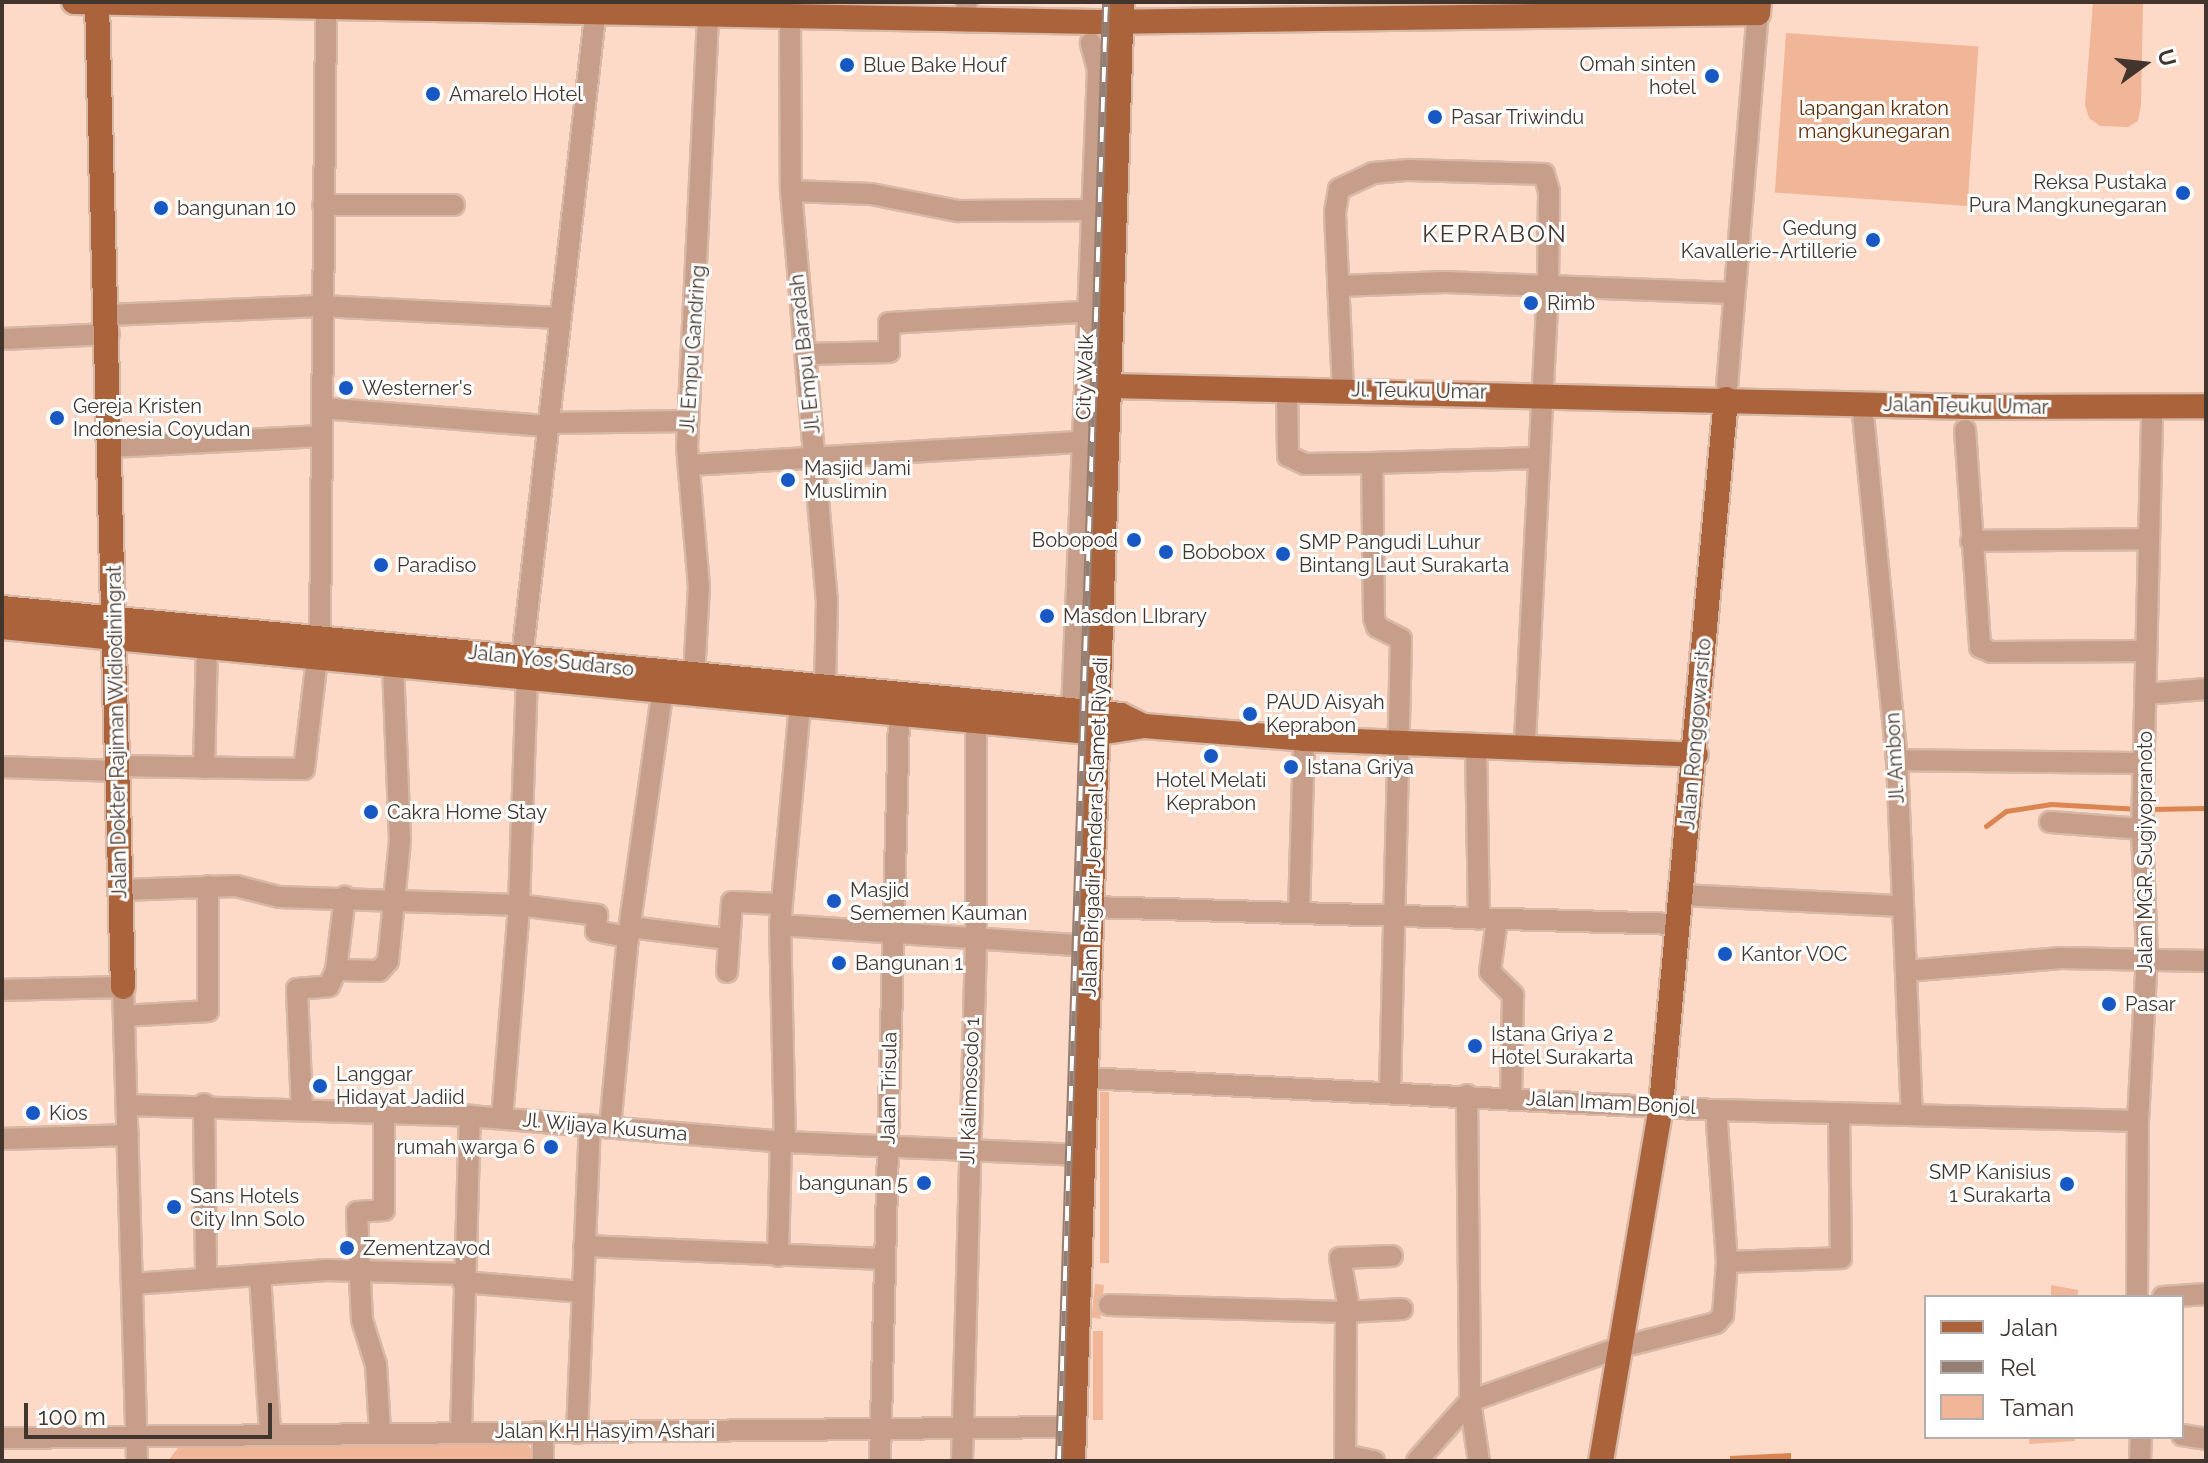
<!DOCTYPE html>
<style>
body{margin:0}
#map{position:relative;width:2208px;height:1463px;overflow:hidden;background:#fddac7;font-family:Raleway,sans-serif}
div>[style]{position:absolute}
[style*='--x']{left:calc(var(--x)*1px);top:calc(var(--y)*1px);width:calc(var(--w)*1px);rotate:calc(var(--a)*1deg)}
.green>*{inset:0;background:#f0b697;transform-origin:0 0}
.water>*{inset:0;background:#dc8553}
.stream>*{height:5px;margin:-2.5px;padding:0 2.5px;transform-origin:2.5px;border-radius:2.5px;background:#dc8553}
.roads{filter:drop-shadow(2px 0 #d8b9a8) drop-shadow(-2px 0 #d8b9a8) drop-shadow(0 2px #d8b9a8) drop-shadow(0 -2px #d8b9a8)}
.minor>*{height:20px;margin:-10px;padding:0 10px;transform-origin:10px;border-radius:10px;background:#c69e89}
.major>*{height:24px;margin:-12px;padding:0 12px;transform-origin:12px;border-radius:12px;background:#aa633b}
.rail>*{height:8px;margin-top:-4px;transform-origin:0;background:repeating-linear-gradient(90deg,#fff 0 15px,#957e72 0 30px);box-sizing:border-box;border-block:2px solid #957e72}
.dots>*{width:22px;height:22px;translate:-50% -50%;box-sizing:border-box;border:4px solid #fff;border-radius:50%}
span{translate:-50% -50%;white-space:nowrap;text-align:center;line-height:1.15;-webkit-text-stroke:6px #fff;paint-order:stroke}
.poi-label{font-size:20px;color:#42352e}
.right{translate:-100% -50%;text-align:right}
.left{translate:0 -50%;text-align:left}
.park-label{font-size:20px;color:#632c04}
.street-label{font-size:20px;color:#42352e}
.quarter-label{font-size:24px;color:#42352e;letter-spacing:2px}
.frame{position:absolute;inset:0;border:4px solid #42352e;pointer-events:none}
.legend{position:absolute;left:1924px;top:1295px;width:260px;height:144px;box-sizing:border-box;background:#fff;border:2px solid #b3aeab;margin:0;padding:10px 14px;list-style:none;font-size:24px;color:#42352e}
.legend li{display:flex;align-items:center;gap:16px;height:40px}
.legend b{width:40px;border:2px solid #b3aeab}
.north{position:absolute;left:2104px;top:24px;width:80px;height:80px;-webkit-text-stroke:6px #fff;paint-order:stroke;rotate:75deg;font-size:22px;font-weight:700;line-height:32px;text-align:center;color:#42352e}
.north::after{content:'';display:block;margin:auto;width:28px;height:36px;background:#42352e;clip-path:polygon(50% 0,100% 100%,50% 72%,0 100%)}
.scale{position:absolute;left:24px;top:1403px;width:248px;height:36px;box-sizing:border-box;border:4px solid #42352e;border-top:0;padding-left:10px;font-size:24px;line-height:28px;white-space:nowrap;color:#42352e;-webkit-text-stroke:6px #fff;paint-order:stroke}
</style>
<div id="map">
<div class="green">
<i style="clip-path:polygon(2093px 2px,2143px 2px,2141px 105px,2138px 121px,2128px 127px,2100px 126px,2089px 118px,2085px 105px)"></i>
<i style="left:1786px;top:33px;width:193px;height:160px;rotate:4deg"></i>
<i style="left:1100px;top:1092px;width:9px;height:171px"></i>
<i style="left:1095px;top:1284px;width:9px;height:34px;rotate:6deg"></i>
<i style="clip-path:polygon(2051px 1285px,2078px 1290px,2078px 1297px,2051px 1297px)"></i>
<i style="left:1093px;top:1331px;width:10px;height:89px"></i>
<i style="clip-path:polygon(519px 1435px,542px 1461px,168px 1461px,181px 1444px)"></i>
<i style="clip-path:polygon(2030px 1437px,2075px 1437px,2075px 1441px,2029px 1444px)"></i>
</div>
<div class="water">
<i style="clip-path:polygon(1791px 1453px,1791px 1461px,1730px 1461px,1730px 1456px)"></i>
</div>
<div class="stream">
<i style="--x:2149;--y:809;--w:57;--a:-1"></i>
<i style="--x:1986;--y:826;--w:25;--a:-37"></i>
<i style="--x:2006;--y:811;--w:46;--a:-8.8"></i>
<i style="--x:2051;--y:804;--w:88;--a:3.3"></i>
</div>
<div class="roads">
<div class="minor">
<i style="--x:966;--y:2;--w:20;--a:84"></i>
<i style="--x:790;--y:19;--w:172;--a:89.7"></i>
<i style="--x:791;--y:191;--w:410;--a:85"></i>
<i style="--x:827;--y:599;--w:89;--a:91.3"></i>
<i style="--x:791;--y:191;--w:80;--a:2.1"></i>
<i style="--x:871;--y:194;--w:89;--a:11.1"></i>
<i style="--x:958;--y:211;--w:147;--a:-0.4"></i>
<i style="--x:323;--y:205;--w:131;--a:0"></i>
<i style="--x:1338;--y:286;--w:107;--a:-2.1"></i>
<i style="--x:1445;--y:282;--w:287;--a:2.2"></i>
<i style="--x:108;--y:315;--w:213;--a:-2.4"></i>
<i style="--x:321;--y:306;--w:238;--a:2.9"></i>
<i style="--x:2;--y:339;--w:107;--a:-2.7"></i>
<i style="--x:806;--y:354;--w:83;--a:-1.4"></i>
<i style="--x:889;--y:352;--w:29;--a:-90"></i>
<i style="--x:889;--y:323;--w:209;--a:-3.3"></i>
<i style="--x:1287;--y:389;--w:67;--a:89.1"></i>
<i style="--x:1288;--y:456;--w:19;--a:25"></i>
<i style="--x:1305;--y:464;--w:67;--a:-0.9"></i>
<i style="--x:1343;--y:389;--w:177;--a:-92.6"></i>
<i style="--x:1335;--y:212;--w:23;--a:-80"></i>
<i style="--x:1339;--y:189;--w:38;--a:-25"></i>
<i style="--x:1373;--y:173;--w:36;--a:-5"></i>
<i style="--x:1409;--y:170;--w:135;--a:1.7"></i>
<i style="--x:1544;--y:174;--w:18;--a:74"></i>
<i style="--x:1549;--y:191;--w:96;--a:90.6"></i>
<i style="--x:1548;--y:287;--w:463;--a:92.9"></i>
<i style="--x:1726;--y:399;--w:387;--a:-85.3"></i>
<i style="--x:1862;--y:404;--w:358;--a:84.4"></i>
<i style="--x:1897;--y:760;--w:354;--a:87.6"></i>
<i style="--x:322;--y:408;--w:224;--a:4.6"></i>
<i style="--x:545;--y:423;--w:143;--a:-0.8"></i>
<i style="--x:1965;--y:430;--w:218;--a:86"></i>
<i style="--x:1980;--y:647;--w:12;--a:24"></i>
<i style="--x:1991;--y:652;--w:155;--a:-0.4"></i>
<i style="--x:111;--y:447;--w:211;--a:-3"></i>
<i style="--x:692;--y:465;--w:402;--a:-3.4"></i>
<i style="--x:1971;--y:541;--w:178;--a:-0.6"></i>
<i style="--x:320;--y:638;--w:630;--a:-89.45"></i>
<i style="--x:522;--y:658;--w:646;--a:-83.51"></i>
<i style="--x:694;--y:676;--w:89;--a:-86.8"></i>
<i style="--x:699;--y:587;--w:141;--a:-94.9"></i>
<i style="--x:687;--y:447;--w:430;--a:-87.2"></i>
<i style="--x:2145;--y:694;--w:61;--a:-4.7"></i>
<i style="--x:1072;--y:711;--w:642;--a:-87.68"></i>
<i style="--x:1098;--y:70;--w:28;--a:-105"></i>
<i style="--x:1476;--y:746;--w:173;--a:89"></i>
<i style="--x:1897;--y:760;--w:247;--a:0.7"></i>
<i style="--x:117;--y:766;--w:187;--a:0.9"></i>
<i style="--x:304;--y:769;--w:112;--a:-83.3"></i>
<i style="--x:2;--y:767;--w:115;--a:2"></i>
<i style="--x:204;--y:768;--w:122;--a:-88.6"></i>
<i style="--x:2050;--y:822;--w:92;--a:4.4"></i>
<i style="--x:121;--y:890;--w:115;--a:-2"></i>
<i style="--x:236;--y:886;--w:44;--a:14.3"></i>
<i style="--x:279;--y:897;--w:240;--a:1.9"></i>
<i style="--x:519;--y:905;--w:79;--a:7.3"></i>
<i style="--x:597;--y:915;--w:16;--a:94"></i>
<i style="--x:596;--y:931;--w:33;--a:11"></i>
<i style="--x:1682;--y:895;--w:220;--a:2.9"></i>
<i style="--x:1091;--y:907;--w:587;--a:1.66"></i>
<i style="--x:1299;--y:911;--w:172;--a:-88.3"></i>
<i style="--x:1497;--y:920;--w:52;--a:97.7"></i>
<i style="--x:1490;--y:972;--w:33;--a:45"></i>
<i style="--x:1513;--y:995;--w:102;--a:91.1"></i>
<i style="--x:780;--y:925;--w:310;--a:3.9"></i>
<i style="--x:630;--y:927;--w:99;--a:7"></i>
<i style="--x:336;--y:970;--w:43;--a:1.3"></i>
<i style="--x:379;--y:971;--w:13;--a:-48"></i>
<i style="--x:388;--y:961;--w:122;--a:-84.3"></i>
<i style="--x:400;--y:840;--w:174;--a:-92.3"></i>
<i style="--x:1906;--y:971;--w:156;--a:-4.8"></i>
<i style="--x:2061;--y:958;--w:145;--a:1.2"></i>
<i style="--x:727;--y:972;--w:70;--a:-85.9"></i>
<i style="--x:732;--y:902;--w:49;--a:2.3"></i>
<i style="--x:2;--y:990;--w:121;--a:-1.4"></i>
<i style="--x:123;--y:987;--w:474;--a:88.3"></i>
<i style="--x:124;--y:1016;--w:84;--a:-3.4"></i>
<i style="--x:208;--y:1011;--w:125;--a:-90"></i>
<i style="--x:1085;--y:1078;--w:632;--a:2.9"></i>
<i style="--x:1716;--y:1110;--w:422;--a:1.5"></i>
<i style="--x:1390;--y:1091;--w:452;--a:-88.6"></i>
<i style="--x:1401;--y:639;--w:27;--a:-153"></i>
<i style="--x:1377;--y:627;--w:9;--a:-108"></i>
<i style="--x:1374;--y:618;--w:155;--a:-90.7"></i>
<i style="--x:1372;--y:463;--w:166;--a:-1.7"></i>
<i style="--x:1467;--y:1095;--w:306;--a:89.4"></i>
<i style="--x:1470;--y:1401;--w:61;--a:81.5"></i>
<i style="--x:204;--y:1104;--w:175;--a:89.3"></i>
<i style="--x:127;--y:1105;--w:343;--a:1.8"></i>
<i style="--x:470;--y:1116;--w:316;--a:4.7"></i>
<i style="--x:785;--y:1142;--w:297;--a:2.5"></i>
<i style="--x:302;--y:1109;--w:120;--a:-92.4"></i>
<i style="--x:297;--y:989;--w:32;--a:-5"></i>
<i style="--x:329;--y:986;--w:17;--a:-66"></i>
<i style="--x:336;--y:970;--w:74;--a:-83"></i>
<i style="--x:502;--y:1118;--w:214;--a:-85.4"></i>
<i style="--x:519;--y:905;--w:224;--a:-88"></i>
<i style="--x:610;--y:1127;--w:191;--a:-84.6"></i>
<i style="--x:628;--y:937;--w:245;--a:-82"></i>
<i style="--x:2;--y:1139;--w:126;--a:-1.8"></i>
<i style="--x:785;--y:1142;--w:217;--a:-91.3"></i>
<i style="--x:780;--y:925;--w:219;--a:-84.8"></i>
<i style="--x:584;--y:1246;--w:300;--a:2.5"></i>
<i style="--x:778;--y:1256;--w:115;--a:-88.5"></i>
<i style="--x:1727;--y:1262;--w:114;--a:-2"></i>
<i style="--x:1841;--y:1258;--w:145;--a:-90.8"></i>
<i style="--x:260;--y:1276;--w:156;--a:86.3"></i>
<i style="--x:463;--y:1282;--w:119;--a:4.8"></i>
<i style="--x:132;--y:1284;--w:196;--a:-4.1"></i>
<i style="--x:327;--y:1270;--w:136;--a:1.7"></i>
<i style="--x:2137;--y:1297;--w:176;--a:-89.7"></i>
<i style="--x:2138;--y:1121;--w:165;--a:-86.9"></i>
<i style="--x:2147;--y:956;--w:127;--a:-92.3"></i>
<i style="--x:2142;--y:829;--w:422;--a:-88.6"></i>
<i style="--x:2163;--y:1297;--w:43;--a:-4"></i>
<i style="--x:1109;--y:1305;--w:237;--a:1.7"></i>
<i style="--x:1346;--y:1312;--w:56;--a:-3.1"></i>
<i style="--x:1349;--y:1309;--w:52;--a:-100"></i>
<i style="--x:1340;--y:1258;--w:52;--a:-2.2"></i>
<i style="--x:380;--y:1432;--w:67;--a:-93.4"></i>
<i style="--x:376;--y:1365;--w:47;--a:-107.3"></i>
<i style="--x:362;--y:1320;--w:108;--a:-92.7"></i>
<i style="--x:357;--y:1212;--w:27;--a:-4"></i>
<i style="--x:384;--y:1210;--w:98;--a:-90"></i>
<i style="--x:461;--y:1432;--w:316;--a:-88.4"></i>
<i style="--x:543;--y:1432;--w:29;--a:90"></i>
<i style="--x:577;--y:1433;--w:308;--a:-87.6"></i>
<i style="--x:2182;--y:1435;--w:24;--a:9"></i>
<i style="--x:2;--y:1438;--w:1071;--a:-0.59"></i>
<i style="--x:1345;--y:1455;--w:30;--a:12"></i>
<i style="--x:880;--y:1461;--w:746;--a:-88.54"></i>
<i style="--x:962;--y:1461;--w:519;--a:-88.45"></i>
<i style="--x:976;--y:942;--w:220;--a:-90"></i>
<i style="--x:1345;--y:1461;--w:149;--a:-89.6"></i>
<i style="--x:1417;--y:1461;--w:80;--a:-48.5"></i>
<i style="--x:1470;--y:1401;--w:160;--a:-19.7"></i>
<i style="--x:1621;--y:1347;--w:98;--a:-14.2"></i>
<i style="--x:1716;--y:1323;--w:11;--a:-49"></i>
<i style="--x:1723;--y:1315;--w:53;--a:-85.7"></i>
<i style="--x:1727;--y:1262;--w:152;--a:-94.1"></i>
<i style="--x:2140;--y:1461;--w:24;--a:-88"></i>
</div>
<div class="major">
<i style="--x:74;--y:2;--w:1025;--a:1.12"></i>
<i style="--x:1099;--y:22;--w:659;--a:-0.78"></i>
<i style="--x:1758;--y:13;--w:11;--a:-85"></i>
<i style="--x:97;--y:2;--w:985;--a:88.49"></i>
<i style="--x:1112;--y:386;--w:856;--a:1.41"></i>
<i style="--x:1968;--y:407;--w:238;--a:-0.2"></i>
<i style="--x:2;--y:608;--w:1124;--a:5.46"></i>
<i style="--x:1121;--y:715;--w:25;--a:26"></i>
<i style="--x:2;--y:627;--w:1102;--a:5.52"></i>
<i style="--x:1099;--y:733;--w:46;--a:-8.8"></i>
<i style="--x:1144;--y:726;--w:161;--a:4.6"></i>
<i style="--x:1304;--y:739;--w:392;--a:2.3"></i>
<i style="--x:1073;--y:1461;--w:1460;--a:-88.08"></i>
<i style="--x:1601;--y:1461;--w:361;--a:-80.4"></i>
<i style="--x:1661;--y:1105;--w:709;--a:-84.74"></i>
</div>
</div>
<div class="rail">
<i style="--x:1059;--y:1461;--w:1460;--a:-88.15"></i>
</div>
<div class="dots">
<i style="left:847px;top:65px;background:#1858c4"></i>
<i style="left:1712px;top:76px;background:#1858c4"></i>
<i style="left:433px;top:94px;background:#1858c4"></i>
<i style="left:1435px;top:117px;background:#1858c4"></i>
<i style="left:2183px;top:193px;background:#1858c4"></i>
<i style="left:161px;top:208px;background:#1858c4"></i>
<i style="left:1873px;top:240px;background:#1858c4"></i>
<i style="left:1531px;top:303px;background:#1858c4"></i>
<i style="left:346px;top:388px;background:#1858c4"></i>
<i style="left:57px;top:418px;background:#1858c4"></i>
<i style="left:788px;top:480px;background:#1858c4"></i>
<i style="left:1134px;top:540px;background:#1858c4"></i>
<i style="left:1166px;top:552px;background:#1858c4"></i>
<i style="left:1283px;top:554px;background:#1858c4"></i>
<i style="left:381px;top:565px;background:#1858c4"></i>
<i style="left:1047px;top:616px;background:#1858c4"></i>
<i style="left:1250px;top:714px;background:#1858c4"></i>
<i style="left:1211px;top:756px;background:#1858c4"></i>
<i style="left:1291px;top:767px;background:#1858c4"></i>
<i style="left:371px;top:812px;background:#1858c4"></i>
<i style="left:834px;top:901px;background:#1858c4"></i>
<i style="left:1725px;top:954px;background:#1858c4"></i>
<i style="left:839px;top:963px;background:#1858c4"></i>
<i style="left:2109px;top:1004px;background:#1858c4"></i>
<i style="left:1475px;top:1046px;background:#1858c4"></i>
<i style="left:320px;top:1086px;background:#1858c4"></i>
<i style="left:33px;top:1113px;background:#1858c4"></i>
<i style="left:551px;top:1147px;background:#1858c4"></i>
<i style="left:924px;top:1183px;background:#1858c4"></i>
<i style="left:2067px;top:1184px;background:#1858c4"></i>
<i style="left:174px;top:1207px;background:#1858c4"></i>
<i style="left:347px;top:1248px;background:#1858c4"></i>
</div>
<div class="poi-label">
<span class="right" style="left:1696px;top:76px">Omah sinten<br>hotel</span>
<span class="left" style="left:863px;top:65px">Blue Bake Houf</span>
<span class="left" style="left:449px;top:94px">Amarelo Hotel</span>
<span class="left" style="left:1451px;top:117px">Pasar Triwindu</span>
<span class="right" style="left:2167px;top:194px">Reksa Pustaka<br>Pura Mangkunegaran</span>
<span class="left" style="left:177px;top:208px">bangunan 10</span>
<span class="right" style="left:1857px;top:240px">Gedung<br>Kavallerie-Artillerie</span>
<span class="left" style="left:1547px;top:303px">Rimb</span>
<span class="left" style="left:362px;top:388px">Westerner's</span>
<span class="left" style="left:73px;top:418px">Gereja Kristen<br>Indonesia Coyudan</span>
<span class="left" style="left:804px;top:480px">Masjid Jami<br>Muslimin</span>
<span class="right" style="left:1118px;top:540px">Bobopod</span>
<span class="left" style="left:1299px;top:554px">SMP Pangudi Luhur<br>Bintang Laut Surakarta</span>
<span class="left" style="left:1182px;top:552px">Bobobox</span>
<span class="left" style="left:397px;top:565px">Paradiso</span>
<span class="left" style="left:1063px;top:616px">Masdon LIbrary</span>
<span class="left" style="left:1266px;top:714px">PAUD Aisyah<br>Keprabon</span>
<span class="left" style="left:1307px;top:767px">Istana Griya</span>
<span style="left:1211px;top:792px">Hotel Melati<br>Keprabon</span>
<span class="left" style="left:387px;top:812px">Cakra Home Stay</span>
<span class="left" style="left:850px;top:902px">Masjid<br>Sememen Kauman</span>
<span class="left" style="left:1741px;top:954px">Kantor VOC</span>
<span class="left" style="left:855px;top:963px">Bangunan 1</span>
<span class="left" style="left:2125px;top:1004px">Pasar</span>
<span class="left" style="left:1491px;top:1046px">Istana Griya 2<br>Hotel Surakarta</span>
<span class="left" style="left:336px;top:1086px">Langgar<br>Hidayat Jadiid</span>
<span class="left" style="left:49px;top:1113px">Kios</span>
<span class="right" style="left:535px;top:1147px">rumah warga 6</span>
<span class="right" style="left:2051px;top:1184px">SMP Kanisius<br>1 Surakarta</span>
<span class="right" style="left:908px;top:1183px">bangunan 5</span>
<span class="left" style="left:190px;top:1208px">Sans Hotels<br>City Inn Solo</span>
<span class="left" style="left:363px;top:1248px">Zementzavod</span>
</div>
<div class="park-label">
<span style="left:1874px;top:120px">lapangan kraton<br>mangkunegaran</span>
</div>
<div class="street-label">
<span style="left:693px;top:349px;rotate:-86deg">Jl. Empu Gandring</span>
<span style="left:805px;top:354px;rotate:-96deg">Jl. Empu Baradah</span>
<span style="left:1085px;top:377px;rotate:-88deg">City Walk</span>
<span style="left:1419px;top:391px;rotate:1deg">Jl. Teuku Umar</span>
<span style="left:1966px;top:406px;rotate:1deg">Jalan Teuku Umar</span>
<span style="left:551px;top:661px;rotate:6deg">Jalan Yos Sudarso</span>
<span style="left:117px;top:732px;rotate:-91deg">Jalan Dokter Rajiman Widiodiningrat</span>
<span style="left:1696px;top:734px;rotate:-85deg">Jalan Ronggowarsito</span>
<span style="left:1895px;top:758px;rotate:-93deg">Jl. Ambon</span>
<span style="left:1095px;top:827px;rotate:-88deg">Jalan Brigadir Jenderal Slamet Riyadi</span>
<span style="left:2145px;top:852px;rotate:-90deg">Jalan MGR. Sugiyopranoto</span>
<span style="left:889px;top:1088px;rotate:-89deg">Jalan Trisula</span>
<span style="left:970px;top:1091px;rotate:-88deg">Jl. Kalimosodo 1</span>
<span style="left:1611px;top:1103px;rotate:3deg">Jalan Imam Bonjol</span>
<span style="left:605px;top:1127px;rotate:5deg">Jl. Wijaya Kusuma</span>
<span style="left:605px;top:1431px">Jalan K.H Hasyim Ashari</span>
</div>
<div class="quarter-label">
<span style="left:1495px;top:234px">KEPRABON</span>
</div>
<div class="frame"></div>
<ul class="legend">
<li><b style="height:10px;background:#aa633b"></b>Jalan</li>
<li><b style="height:10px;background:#957e72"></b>Rel</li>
<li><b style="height:22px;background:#f0b697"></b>Taman</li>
</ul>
<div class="north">U</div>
<div class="scale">100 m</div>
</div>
